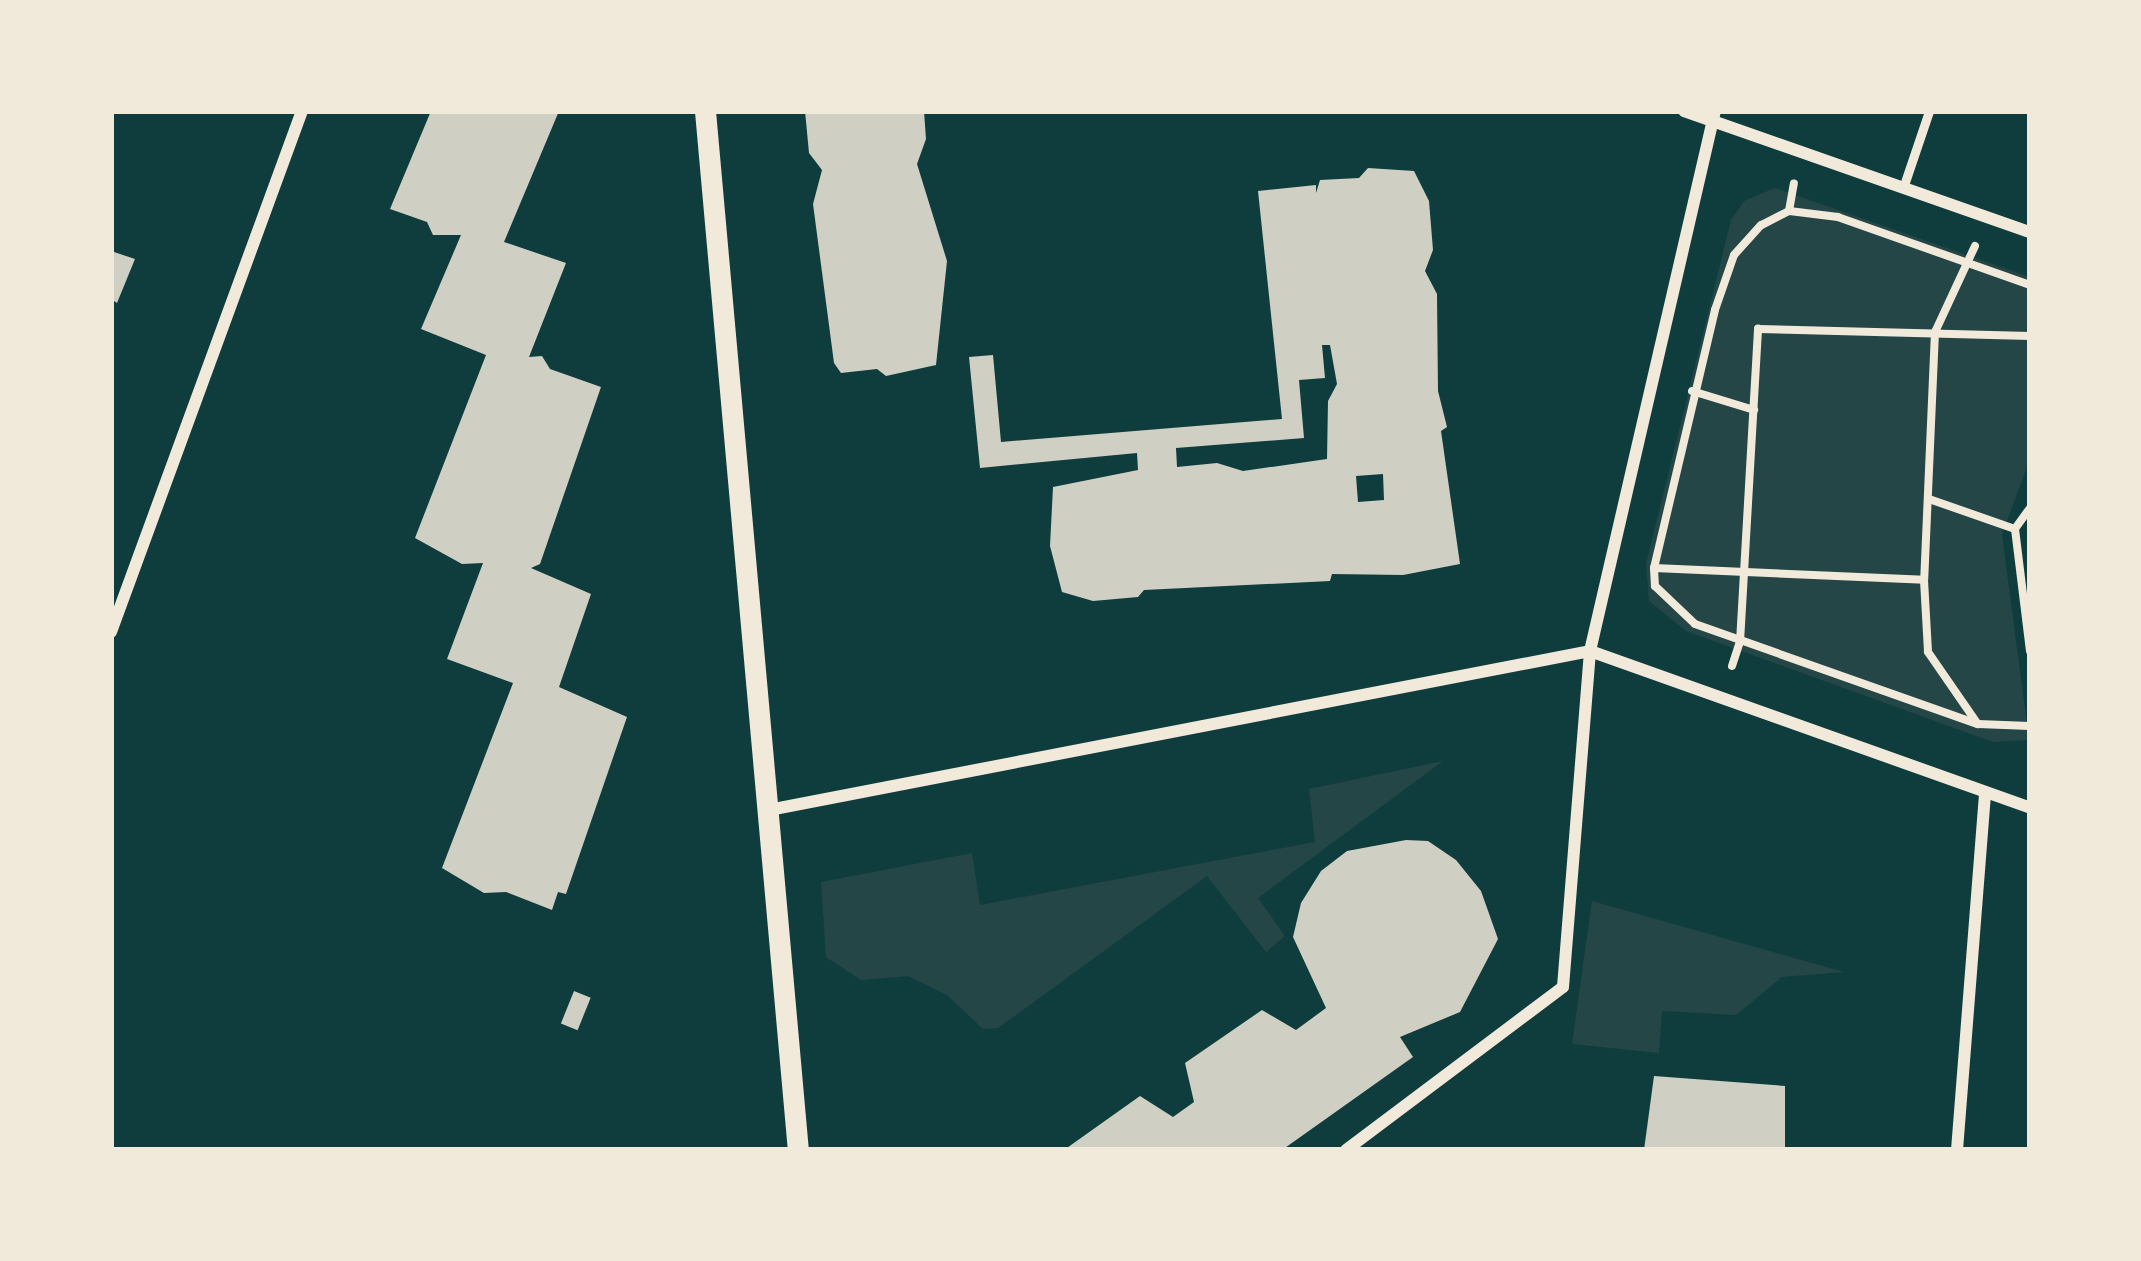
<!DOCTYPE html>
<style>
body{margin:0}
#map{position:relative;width:2141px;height:1261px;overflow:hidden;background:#0f3d3e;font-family:"Noto Sans",sans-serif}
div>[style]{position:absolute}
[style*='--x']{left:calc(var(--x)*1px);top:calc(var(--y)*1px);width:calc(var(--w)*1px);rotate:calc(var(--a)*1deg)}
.green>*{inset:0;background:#244646}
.building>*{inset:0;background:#cfcfc3;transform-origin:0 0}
.path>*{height:8px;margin:-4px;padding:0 4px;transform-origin:4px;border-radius:4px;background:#f1e9da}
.service>*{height:9px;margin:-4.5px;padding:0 4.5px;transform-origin:4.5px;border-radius:4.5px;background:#f1e9da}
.minor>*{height:12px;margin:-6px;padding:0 6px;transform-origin:6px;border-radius:6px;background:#f1e9da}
.tertiary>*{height:21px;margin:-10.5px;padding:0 10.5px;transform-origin:10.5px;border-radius:10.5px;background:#f1e9da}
span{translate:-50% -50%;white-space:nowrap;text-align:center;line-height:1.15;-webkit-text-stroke:9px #f1e9da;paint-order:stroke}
.frame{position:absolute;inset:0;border:114px solid #f1e9da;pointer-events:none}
</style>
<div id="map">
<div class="green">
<i style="clip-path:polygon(1775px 188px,2030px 277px,2030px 459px,2002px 534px,2029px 740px,1993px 742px,1686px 631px,1649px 601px,1646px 564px,1731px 220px,1744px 201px)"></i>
<i style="clip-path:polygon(1443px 761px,1258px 898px,1285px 936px,1266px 952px,1207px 876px,998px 1028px,983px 1029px,947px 995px,908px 976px,861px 980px,826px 957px,821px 882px,972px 853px,980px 905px,1315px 842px,1309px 789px)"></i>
<i style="clip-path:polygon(1592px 901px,1844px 972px,1782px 977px,1736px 1015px,1662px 1011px,1659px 1053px,1572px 1044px)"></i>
</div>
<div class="building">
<i style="clip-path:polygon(431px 111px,559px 111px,504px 242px,566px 263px,529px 357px,542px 356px,550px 369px,601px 387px,540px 564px,531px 568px,591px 594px,559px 687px,627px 717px,566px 894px,558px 892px,552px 910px,506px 892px,484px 893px,442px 868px,513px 683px,447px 659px,483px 563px,462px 564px,415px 538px,486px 355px,421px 329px,461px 235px,433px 235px,427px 222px,390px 209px)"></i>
<i style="clip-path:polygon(805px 111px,924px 111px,926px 139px,917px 164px,947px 261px,936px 365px,886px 376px,877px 369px,841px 373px,834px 363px,813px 204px,822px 170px,809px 153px)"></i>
<i style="clip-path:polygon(evenodd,1368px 168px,1414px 171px,1429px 201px,1433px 250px,1425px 271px,1437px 294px,1438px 391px,1447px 427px,1441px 431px,1460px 564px,1403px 575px,1332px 574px,1330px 581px,1144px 590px,1138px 597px,1093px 601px,1062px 592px,1050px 546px,1053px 487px,1138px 470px,1137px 453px,980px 468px,969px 357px,993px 355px,1001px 442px,1282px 419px,1258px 191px,1316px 185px,1316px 193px,1320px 180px,1359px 178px,1368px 168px,1322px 345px,1330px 345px,1337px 384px,1328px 401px,1327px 459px,1243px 471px,1217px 463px,1177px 467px,1176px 448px,1304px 438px,1299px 380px,1325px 378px,1322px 345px,1368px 168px,1383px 474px,1384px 500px,1358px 502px,1356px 476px,1383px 474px)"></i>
<i style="clip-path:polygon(111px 251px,135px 259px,117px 303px,111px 299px)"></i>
<i style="clip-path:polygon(1406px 840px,1428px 841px,1456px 860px,1481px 891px,1498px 939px,1460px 1012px,1400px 1037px,1413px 1057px,1282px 1150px,1064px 1150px,1140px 1096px,1173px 1117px,1194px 1102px,1185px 1063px,1262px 1010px,1296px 1030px,1326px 1008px,1293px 937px,1301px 903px,1321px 871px,1347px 851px)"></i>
<i style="left:574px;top:991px;width:18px;height:35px;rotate:22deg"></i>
<i style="clip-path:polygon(1654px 1076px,1785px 1086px,1785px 1150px,1644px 1150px)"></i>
</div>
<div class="path">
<i style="--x:1789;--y:211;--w:28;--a:-80"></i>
<i style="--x:1975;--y:246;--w:95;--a:114.9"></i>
<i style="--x:1935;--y:332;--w:248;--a:92.5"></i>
<i style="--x:1924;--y:580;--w:72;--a:86.8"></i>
<i style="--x:1928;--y:652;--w:86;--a:55.4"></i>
<i style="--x:2030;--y:285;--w:204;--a:-160.5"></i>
<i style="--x:1838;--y:217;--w:49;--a:-173"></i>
<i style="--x:1789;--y:211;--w:31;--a:153"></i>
<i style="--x:1761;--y:225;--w:40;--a:132"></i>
<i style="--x:1734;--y:255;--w:58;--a:109.1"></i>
<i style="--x:1715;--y:310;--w:265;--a:103.3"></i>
<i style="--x:1654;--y:568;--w:18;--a:87"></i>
<i style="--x:1655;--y:586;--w:55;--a:43.5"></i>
<i style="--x:1695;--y:624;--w:300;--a:19.5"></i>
<i style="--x:1978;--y:724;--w:52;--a:2.2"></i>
<i style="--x:1692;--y:391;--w:65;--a:17"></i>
<i style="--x:1929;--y:499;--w:91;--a:19.2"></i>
<i style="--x:2030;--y:508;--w:26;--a:126"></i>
<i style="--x:2015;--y:529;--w:123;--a:83"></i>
<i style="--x:1654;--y:568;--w:270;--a:2.5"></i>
<i style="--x:1732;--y:666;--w:25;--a:-72"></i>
<i style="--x:1740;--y:642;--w:314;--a:-86.7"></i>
<i style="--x:1758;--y:329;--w:272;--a:1.5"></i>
</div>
<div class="service">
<i style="--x:1903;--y:188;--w:81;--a:-71.3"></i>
</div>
<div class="minor">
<i style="--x:1684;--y:111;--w:367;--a:19.3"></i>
<i style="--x:111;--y:632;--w:555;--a:-69.87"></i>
<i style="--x:769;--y:810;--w:836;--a:-10.96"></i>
<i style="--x:1590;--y:651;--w:467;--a:19.6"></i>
<i style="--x:1346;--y:1150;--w:271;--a:-36.9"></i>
<i style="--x:1563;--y:987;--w:337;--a:-85.4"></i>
<i style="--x:1590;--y:651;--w:554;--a:-76.97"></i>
<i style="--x:1957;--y:1150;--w:359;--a:-85.5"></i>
</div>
<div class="tertiary">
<i style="--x:705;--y:111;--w:1043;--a:84.89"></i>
</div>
<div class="frame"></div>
</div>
